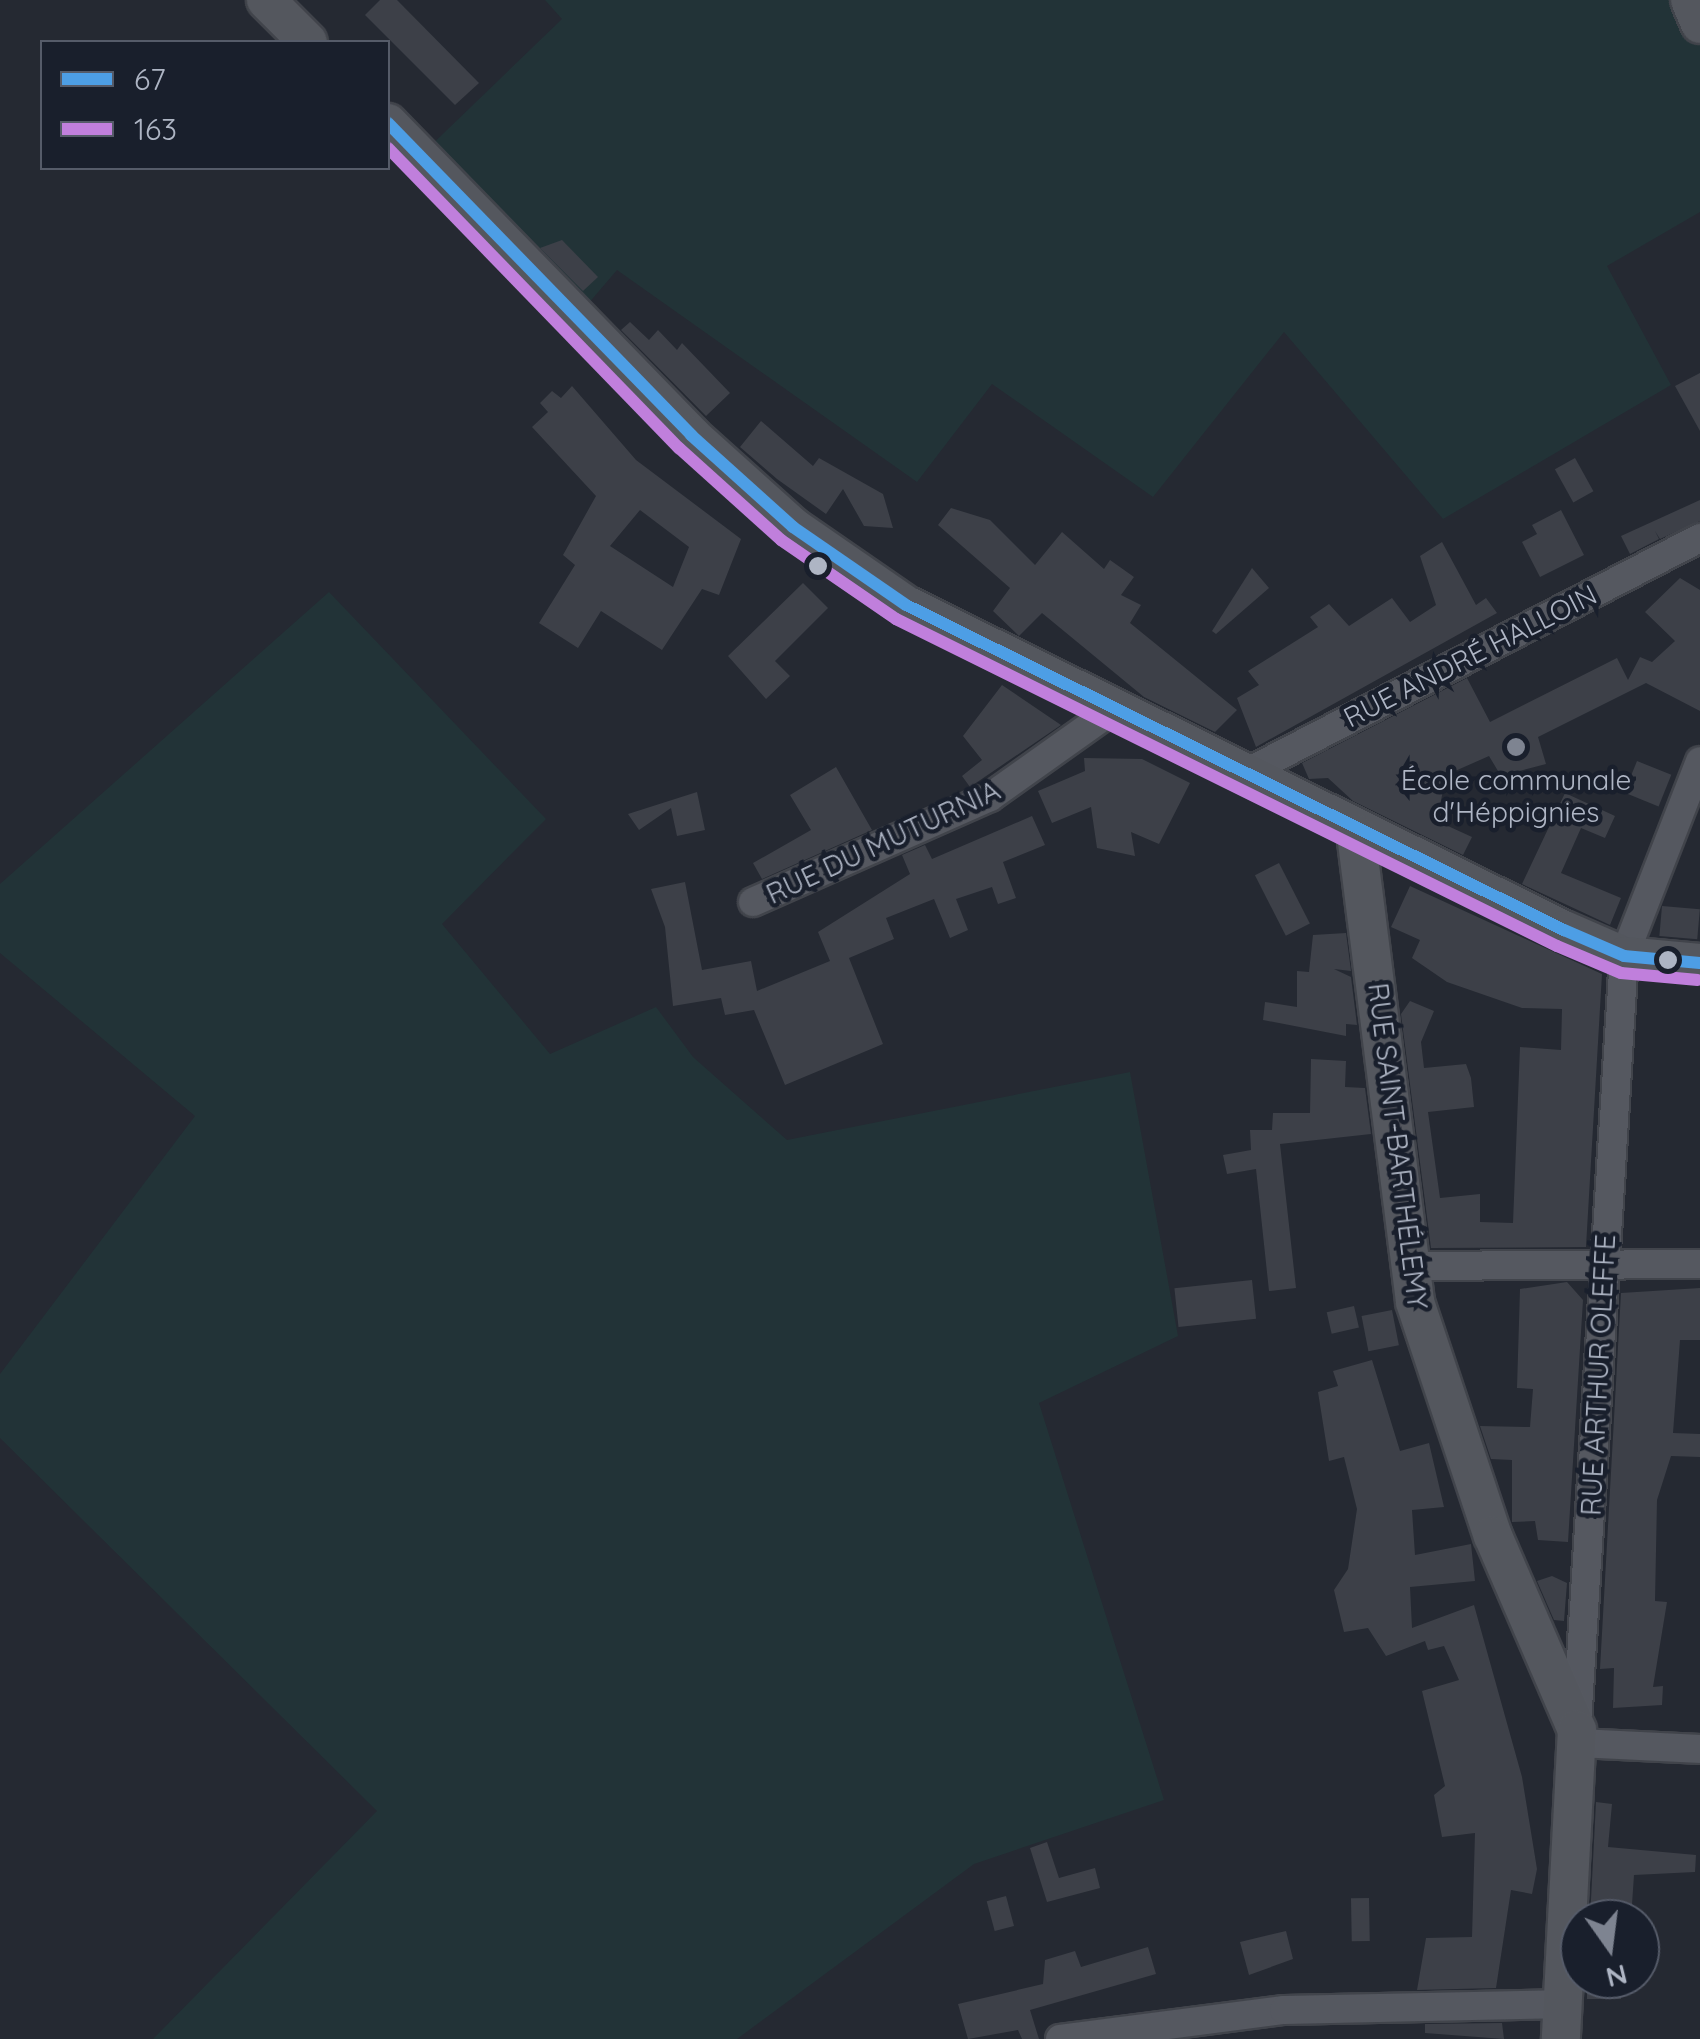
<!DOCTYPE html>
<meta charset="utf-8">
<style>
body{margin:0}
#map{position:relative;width:1700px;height:2039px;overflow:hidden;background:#252932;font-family:Quicksand,sans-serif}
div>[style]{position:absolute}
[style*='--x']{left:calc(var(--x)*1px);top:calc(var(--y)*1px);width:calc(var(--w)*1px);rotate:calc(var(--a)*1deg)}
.green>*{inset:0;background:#223337}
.building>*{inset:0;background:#3d4048;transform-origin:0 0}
.roads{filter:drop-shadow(2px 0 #41444b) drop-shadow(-2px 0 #41444b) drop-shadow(0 2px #41444b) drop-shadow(0 -2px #41444b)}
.street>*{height:28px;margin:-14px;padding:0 14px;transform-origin:14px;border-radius:14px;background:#555860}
.secondary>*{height:38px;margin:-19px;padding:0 19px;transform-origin:19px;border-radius:19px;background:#54575e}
.bus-1>*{height:12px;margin:-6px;padding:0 6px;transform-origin:6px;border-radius:6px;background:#4d9ee5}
.bus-2>*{height:12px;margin:-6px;padding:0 6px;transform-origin:6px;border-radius:6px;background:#c07fdc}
.dots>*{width:28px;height:28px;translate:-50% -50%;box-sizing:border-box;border:5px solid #191f2c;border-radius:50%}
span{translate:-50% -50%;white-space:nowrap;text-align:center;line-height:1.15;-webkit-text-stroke:9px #191f2c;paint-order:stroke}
.street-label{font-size:28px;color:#aeb5c4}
.poi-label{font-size:28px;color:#aeb5c4}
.legend{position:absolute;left:40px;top:40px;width:350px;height:130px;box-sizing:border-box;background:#191f2c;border:2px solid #555b69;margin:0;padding:12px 18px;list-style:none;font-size:30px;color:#aeb5c4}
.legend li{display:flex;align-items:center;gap:20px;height:50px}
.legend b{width:50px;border:2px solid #555b69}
.north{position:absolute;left:1560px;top:1899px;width:100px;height:100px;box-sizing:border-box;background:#191f2c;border:2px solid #555b69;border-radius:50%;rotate:166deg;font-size:28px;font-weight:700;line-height:40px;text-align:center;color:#aeb5c4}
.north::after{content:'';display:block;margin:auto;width:35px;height:45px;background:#7e8491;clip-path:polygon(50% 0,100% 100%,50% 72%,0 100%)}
</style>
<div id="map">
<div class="green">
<i style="clip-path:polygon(545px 0,1690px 0,1700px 24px,1700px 212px,1607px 266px,1671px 385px,1443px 519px,1284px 332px,1153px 497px,992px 384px,917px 482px,617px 270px,576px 318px,420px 156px,562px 19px)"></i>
<i style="clip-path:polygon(329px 592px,546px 819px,442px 924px,550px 1054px,656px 1007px,693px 1057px,787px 1140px,1130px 1072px,1178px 1336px,1039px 1403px,1164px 1800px,974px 1864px,737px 2039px,153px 2039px,377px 1811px,0 1438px,0 1374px,195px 1116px,0 953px,0 884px)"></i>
</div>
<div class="building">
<i style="clip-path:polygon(380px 0,397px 0,479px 83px,455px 105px,365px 15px)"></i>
<i style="clip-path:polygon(562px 240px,598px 277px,583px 291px,540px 248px)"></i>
<i style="clip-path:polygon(630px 322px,649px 340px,658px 330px,677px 350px,682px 343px,730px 393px,706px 416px,621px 330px)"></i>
<i style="clip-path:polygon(1700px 373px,1700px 431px,1675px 386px)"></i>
<i style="clip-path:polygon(evenodd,572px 386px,636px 460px,741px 539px,719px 595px,702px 589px,662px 650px,601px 611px,578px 648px,539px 623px,575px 565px,563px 555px,596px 496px,532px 427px,548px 412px,540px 403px,552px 391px,561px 398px,572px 386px,640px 510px,689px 547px,673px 587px,610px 546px,640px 510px)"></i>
<i style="clip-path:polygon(761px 421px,813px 466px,819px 458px,883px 494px,893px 528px,864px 526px,843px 489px,826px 514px,777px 479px,740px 447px)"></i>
<i style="left:1575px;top:458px;width:38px;height:23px;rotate:61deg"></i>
<i style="clip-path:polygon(1700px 500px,1700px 521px,1660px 539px,1655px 531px,1659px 539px,1630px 554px,1621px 536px)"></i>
<i style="clip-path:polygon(951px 508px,990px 520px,1035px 565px,1062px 532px,1104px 569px,1110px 560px,1134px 577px,1121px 595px,1141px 605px,1130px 623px,1237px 710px,1215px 732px,1144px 697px,1042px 613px,1019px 636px,993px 611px,1010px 588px,938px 525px)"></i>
<i style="clip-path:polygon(1561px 510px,1584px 555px,1540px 577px,1522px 542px,1537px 534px,1532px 525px)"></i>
<i style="clip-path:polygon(1442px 542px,1476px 605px,1486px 598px,1497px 613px,1256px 747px,1237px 698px,1259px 685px,1248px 671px,1318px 627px,1310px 617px,1329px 604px,1349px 626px,1392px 598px,1410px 622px,1436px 605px,1420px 556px)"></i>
<i style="clip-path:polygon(1252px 568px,1269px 588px,1216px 634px,1212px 631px)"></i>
<i style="clip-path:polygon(1680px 578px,1700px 590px,1700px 711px,1646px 683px,1538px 737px,1546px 764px,1501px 776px,1489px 756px,1446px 775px,1437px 821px,1472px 837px,1463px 855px,1353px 801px,1328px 778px,1309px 779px,1302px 763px,1467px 678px,1490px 722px,1617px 658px,1628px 680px,1640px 657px,1652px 662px,1675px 641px,1645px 612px)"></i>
<i style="clip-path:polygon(803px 583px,828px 608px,775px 661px,790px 676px,766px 699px,728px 656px)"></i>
<i style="clip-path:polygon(1002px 685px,1061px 725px,970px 787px,962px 776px,982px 760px,963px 736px)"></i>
<i style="clip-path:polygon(1084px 758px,1142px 759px,1190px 783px,1159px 844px,1131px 832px,1135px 856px,1097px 848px,1091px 807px,1052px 823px,1038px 791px,1085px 771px)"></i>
<i style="left:1637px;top:761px;width:37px;height:34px;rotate:22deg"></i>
<i style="clip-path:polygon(836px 767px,872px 830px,762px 879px,753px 863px,811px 830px,790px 795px)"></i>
<i style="clip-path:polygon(697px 792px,705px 830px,677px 836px,671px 808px,639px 830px,628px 814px)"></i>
<i style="clip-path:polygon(1565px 793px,1615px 816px,1605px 838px,1581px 828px,1561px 873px,1621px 898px,1610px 925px,1522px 884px)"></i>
<i style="clip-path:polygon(1032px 816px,1045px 845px,1003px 862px,1016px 898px,998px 904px,992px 887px,956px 899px,968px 930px,950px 938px,934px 899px,886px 918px,894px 939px,849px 958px,883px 1044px,785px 1085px,754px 1010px,725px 1015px,721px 998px,673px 1006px,665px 927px,651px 889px,685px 882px,702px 970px,751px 961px,757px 991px,830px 961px,818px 932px,910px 874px,902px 855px,925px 845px,932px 859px)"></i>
<i style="left:1279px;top:863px;width:68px;height:27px;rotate:63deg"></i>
<i style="clip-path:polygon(1410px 886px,1602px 974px,1586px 1247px,1431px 1248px,1401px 1014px,1410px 1001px,1434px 1011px,1421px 1042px,1424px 1068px,1466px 1064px,1471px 1078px,1474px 1107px,1428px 1112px,1440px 1198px,1480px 1194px,1480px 1222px,1513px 1223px,1520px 1047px,1561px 1050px,1562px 1009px,1522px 1008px,1447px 982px,1412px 958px,1420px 940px,1391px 927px)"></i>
<i style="left:1662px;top:906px;width:38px;height:30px;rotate:5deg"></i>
<i style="clip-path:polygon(1346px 933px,1351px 971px,1334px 969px,1351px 977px,1357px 1025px,1346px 1024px,1346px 1036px,1263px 1020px,1265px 1002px,1297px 1007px,1297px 971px,1309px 972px,1313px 935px)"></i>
<i style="clip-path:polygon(1311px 1059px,1346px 1061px,1345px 1087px,1365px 1088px,1371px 1134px,1280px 1144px,1296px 1288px,1269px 1291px,1256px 1169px,1227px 1174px,1223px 1155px,1251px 1150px,1250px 1130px,1272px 1130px,1273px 1113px,1310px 1113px)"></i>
<i style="left:1252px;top:1280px;width:39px;height:78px;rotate:84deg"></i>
<i style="clip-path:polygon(1567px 1282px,1583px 1300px,1568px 1542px,1538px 1540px,1535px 1521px,1512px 1522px,1512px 1460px,1491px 1459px,1480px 1426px,1530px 1427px,1533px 1389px,1517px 1388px,1520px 1289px)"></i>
<i style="clip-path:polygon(1700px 1288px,1700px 1340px,1680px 1340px,1673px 1433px,1700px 1434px,1700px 1457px,1671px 1456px,1657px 1500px,1655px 1601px,1667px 1602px,1653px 1687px,1663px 1686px,1662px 1705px,1613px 1708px,1614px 1668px,1600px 1669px,1621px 1293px)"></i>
<i style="left:1354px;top:1306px;width:22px;height:28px;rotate:77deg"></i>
<i style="left:1392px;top:1310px;width:36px;height:31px;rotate:79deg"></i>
<i style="clip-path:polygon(1372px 1360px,1400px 1451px,1429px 1443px,1444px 1507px,1412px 1510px,1415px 1555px,1471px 1544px,1475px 1581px,1410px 1587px,1412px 1628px,1474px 1605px,1522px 1777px,1537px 1869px,1532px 1894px,1511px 1890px,1496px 1988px,1417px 1990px,1426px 1938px,1472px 1937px,1475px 1833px,1442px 1837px,1434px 1795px,1445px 1786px,1422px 1691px,1459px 1680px,1444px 1646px,1428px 1650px,1425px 1641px,1386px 1656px,1368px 1628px,1344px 1632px,1334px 1590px,1348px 1569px,1357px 1509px,1344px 1457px,1329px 1461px,1318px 1392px,1338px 1386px,1333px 1371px)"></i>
<i style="clip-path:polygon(1552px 1576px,1567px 1583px,1564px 1621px,1554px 1620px,1537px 1581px)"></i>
<i style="clip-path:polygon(1596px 1802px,1612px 1804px,1608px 1847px,1696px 1855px,1695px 1872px,1634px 1875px,1631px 1919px,1590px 1919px)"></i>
<i style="clip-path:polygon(1047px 1842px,1059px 1878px,1095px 1868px,1100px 1888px,1047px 1902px,1030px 1848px)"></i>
<i style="left:1006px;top:1896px;width:31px;height:20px;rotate:75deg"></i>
<i style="left:1369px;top:1898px;width:43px;height:18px;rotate:89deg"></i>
<i style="clip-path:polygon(1286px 1931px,1293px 1959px,1249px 1975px,1240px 1942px)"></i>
<i style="clip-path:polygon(1148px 1947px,1156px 1974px,1030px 2010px,1039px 2039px,1022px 2039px,1018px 2030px,968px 2039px,958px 2004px,1043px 1984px,1045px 1960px,1075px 1951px,1081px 1967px)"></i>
<i style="left:1587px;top:1979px;width:34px;height:20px"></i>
<i style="clip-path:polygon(1502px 2023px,1504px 2039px,1425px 2033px,1425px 2024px)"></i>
</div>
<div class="roads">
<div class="street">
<i style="--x:1240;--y:776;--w:518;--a:-27.36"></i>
<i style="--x:753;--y:902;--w:259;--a:-23.9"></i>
<i style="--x:990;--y:797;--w:148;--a:-35.4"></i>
<i style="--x:1411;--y:1266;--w:289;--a:-0.4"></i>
<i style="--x:1577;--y:1724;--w:769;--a:-86.5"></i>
<i style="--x:1624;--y:956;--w:209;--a:-68.7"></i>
<i style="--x:1577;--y:1743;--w:123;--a:2.8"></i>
<i style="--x:1060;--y:2039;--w:226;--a:-7.4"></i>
<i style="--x:1284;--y:2010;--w:279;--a:-1.2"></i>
</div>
<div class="secondary">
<i style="--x:266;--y:0;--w:59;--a:45"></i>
<i style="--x:1690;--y:0;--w:26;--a:67"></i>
<i style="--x:388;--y:123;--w:435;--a:45.8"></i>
<i style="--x:691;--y:435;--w:137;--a:42"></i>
<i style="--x:793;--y:527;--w:137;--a:34.6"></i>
<i style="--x:906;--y:605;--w:734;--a:26.29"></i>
<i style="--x:1564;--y:930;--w:65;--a:23.4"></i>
<i style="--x:1624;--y:956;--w:76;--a:5.3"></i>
<i style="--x:1356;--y:834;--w:472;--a:82.8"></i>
<i style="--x:1415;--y:1302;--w:247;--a:71.6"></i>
<i style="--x:1493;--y:1536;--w:211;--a:66.6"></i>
<i style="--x:1577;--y:1730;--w:309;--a:93"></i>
</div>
</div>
<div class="bus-1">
<i style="--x:388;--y:123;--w:435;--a:45.8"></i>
<i style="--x:691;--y:435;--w:137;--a:42"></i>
<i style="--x:793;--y:527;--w:137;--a:34.6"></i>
<i style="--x:906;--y:605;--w:734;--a:26.29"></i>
<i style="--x:1564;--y:930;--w:65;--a:23.4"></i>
<i style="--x:1624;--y:956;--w:76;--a:5.3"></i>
</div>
<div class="bus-2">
<i style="--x:388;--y:148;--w:418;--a:45.9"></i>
<i style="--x:679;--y:448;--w:137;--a:42"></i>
<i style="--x:781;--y:540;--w:140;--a:34.5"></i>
<i style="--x:896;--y:619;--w:737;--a:26.32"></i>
<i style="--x:1557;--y:946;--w:69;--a:22.9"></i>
<i style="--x:1621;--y:973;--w:77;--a:5.2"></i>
</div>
<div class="dots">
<i style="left:818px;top:566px;background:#aeb5c4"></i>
<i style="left:1516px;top:747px;background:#7e8491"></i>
<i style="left:1668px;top:960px;background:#aeb5c4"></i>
</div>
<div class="street-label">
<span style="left:1470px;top:656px;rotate:-27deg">RUE ANDRÉ HALLOIN</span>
<span style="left:883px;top:842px;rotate:-25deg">RUE DU MUTURNIA</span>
<span style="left:1398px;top:1146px;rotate:83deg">RUE SAINT-BARTHÉLEMY</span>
<span style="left:1598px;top:1375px;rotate:-87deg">RUE ARTHUR OLEFFE</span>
</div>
<div class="poi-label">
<span style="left:1516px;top:796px">École communale<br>d'Héppignies</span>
</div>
<ul class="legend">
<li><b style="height:12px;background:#4d9ee5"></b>67</li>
<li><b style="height:12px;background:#c07fdc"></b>163</li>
</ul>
<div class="north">N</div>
</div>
